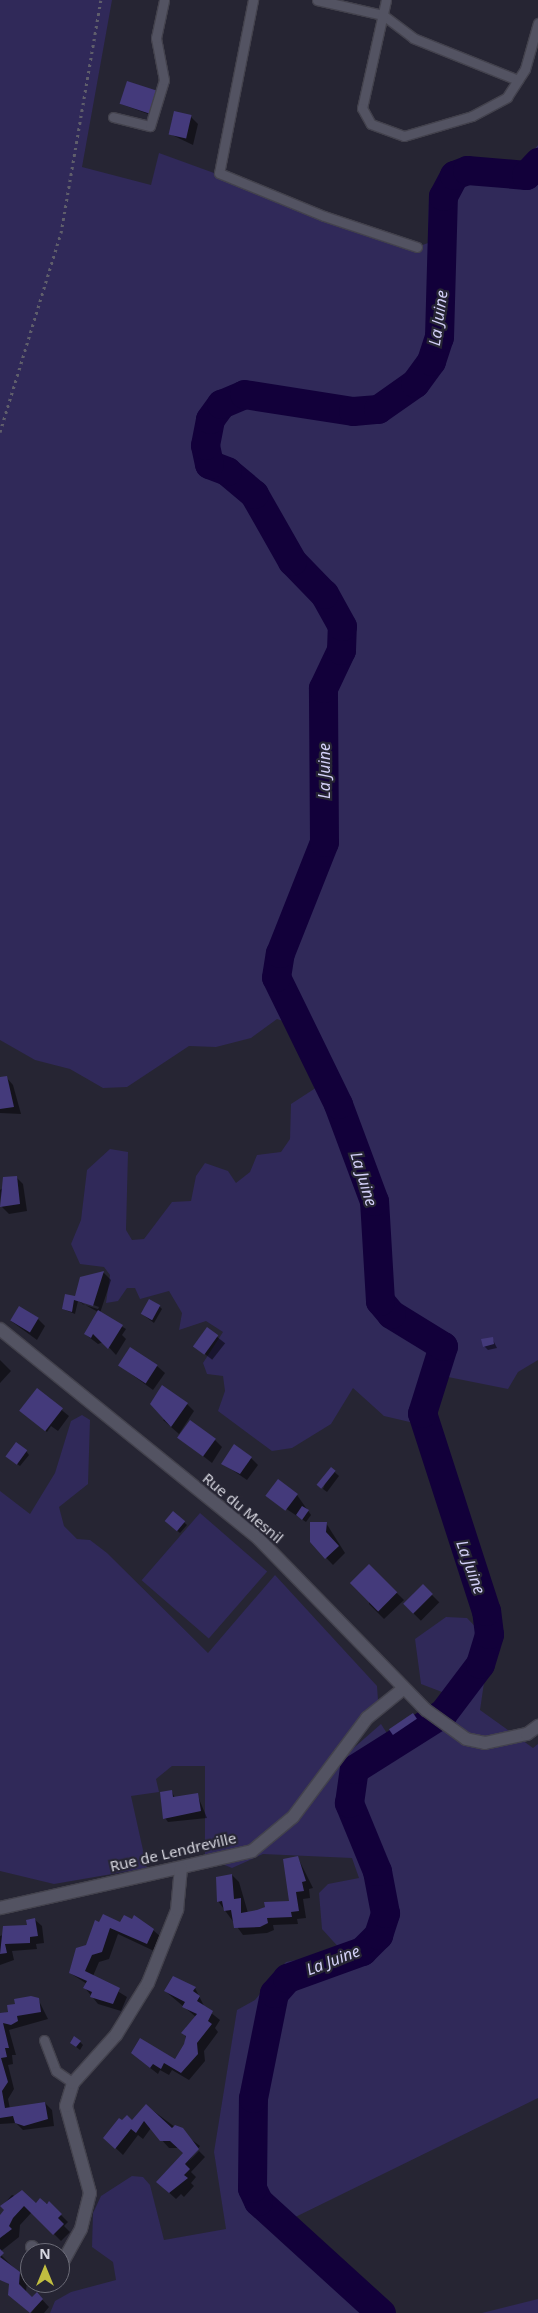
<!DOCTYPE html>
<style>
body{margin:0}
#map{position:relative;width:538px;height:2313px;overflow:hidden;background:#262533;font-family:"Noto Sans",sans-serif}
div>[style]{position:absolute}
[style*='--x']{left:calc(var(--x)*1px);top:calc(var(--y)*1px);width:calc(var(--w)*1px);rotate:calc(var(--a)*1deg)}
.green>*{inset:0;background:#302959;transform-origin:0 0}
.shadow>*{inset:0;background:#0007;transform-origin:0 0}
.river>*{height:29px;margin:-14.5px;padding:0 14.5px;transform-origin:14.5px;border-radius:14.5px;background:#12003a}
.building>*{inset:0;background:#443a7b;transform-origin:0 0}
.path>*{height:3px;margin-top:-1.5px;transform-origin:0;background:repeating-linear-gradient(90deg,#5f5e6b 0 2.5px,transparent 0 6.5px)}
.roads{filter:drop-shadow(1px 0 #43424d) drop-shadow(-1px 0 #43424d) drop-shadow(0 1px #43424d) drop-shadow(0 -1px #43424d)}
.lane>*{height:9px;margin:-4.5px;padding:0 4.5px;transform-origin:4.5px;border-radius:4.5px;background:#535362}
.street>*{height:12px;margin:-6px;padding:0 6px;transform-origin:6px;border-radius:6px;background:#535362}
.secondary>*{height:12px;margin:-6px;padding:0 6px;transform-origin:6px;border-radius:6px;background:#535362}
span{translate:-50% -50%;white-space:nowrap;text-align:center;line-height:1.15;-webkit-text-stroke:4.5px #262533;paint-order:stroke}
.street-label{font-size:15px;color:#d6d6df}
.water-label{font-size:16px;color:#d3d0f8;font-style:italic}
.north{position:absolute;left:20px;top:2243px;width:50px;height:50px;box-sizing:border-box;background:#262533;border:1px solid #6c6c78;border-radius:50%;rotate:0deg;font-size:14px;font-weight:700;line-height:20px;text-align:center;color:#d6d6df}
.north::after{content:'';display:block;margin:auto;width:18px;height:22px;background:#c1be40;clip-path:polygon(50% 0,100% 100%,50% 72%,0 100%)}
</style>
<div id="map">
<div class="green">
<i style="clip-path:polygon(0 0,112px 0,82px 167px,151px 185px,159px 153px,417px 247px,428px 243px,429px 199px,444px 173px,473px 162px,519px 167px,538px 145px,538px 1360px,518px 1372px,508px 1389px,443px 1376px,432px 1413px,414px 1423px,384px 1416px,353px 1388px,331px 1424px,292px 1448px,272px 1451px,218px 1411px,225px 1391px,223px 1376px,207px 1374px,203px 1363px,223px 1332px,206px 1321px,179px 1330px,182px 1313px,169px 1291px,140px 1299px,135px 1288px,127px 1288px,118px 1301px,106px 1303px,110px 1275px,104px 1267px,80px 1264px,71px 1244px,81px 1220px,87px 1170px,110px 1149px,128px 1152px,126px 1230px,132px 1240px,144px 1239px,172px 1202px,191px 1201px,196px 1176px,205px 1163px,228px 1171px,236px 1183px,250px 1172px,257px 1155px,281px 1152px,290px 1139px,291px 1104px,331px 1078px,327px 1051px,307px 1029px,277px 1019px,251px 1038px,216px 1047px,189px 1046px,127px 1087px,103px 1088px,70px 1069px,35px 1060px,0 1040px)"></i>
<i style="clip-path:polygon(82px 1415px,90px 1420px,88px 1484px,59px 1507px,64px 1526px,77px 1539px,90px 1540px,107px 1553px,208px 1653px,275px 1575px,377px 1686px,378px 1700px,341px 1741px,349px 1752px,381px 1724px,397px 1749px,426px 1728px,430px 1735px,458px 1711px,442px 1692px,421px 1684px,415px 1639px,446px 1617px,467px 1618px,490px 1642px,480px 1710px,533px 1748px,538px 1744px,538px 2098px,275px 2227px,326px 2277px,362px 2302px,367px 2313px,50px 2313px,55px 2301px,71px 2292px,116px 2280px,113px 2262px,92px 2247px,93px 2213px,101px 2196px,132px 2176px,143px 2177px,150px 2185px,164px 2240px,226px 2229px,214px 2152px,237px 2010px,255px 2000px,286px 1962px,342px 1951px,322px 1929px,319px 1893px,328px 1884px,359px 1878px,352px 1858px,263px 1854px,232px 1868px,205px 1857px,205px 1766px,172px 1766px,156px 1779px,159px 1792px,131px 1796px,147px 1868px,54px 1884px,0 1871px,0 1491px,30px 1514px,55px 1473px,71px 1421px)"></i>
<i style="left:200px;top:1513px;width:89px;height:89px;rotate:41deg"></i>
<i style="clip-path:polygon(538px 2299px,538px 2313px,482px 2313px)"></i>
</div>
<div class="shadow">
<i style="clip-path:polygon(128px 83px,156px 117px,121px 104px)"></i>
<i style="clip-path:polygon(191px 117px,198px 124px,193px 145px,170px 134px)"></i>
<i style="clip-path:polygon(6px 1077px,13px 1085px,21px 1114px,0 1113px,0 1078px)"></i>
<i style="clip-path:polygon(16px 1177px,23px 1184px,27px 1211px,9px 1214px,1px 1206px,0 1190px)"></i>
<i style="clip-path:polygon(evenodd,104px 1273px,111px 1280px,100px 1313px,126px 1329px,122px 1335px,126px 1339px,116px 1355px,104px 1342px,98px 1344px,85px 1334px,98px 1312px,78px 1301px,75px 1314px,63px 1309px,66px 1295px,76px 1299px,81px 1278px,104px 1273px,82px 1301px,99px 1307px,98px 1309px,82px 1304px,82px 1301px)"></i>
<i style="clip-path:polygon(159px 1306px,162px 1309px,154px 1323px,142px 1314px)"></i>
<i style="clip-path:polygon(38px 1319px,45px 1326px,37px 1340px,11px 1321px)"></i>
<i style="left:207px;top:1329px;width:23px;height:21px;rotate:38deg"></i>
<i style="clip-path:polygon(492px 1338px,497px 1348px,488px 1350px,484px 1346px)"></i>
<i style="clip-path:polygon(0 1360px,11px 1371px,0 1383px)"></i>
<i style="clip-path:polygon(119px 1365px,157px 1366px,165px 1373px,153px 1390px)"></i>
<i style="clip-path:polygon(37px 1390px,69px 1416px,58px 1431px,51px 1426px,47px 1432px,21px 1411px)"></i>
<i style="clip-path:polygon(187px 1404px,194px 1411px,179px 1434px,163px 1420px)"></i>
<i style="clip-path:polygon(180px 1438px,215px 1440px,222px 1447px,212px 1463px)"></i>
<i style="clip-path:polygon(26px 1451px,29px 1455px,20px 1466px,10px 1459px)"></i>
<i style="clip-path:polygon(251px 1458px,258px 1465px,247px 1480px,222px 1463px)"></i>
<i style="clip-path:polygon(331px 1469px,339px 1476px,327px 1492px,323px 1489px)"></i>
<i style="clip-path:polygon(297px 1495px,311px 1515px,306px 1522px,267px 1496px)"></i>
<i style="clip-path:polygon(173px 1512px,187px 1525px,180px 1533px,169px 1524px)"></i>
<i style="clip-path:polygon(326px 1523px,345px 1553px,333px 1565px,311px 1542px)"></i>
<i style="clip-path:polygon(369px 1566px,404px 1600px,384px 1619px,369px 1604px)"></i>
<i style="left:423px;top:1586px;width:23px;height:26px;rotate:45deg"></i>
<i style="clip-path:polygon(413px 1715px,420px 1723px,397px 1737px,394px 1734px)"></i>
<i style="clip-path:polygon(172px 1792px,175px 1798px,197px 1794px,207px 1818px,168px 1822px,165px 1818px)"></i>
<i style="clip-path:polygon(298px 1858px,313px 1888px,309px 1889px,310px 1898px,303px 1899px,306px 1918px,297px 1919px,298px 1924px,273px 1925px,274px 1930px,267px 1933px,243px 1935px,218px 1901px,232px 1875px,239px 1882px,248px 1913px,258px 1912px,272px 1902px,290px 1902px)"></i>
<i style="clip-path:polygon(34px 1919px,42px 1926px,44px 1943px,36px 1944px,37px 1949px,12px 1951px,14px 1960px,0 1965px,0 1936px,28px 1927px)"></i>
<i style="clip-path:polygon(100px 1923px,153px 1930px,161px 1937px,154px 1951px,118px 1934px,109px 1959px,99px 1962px,93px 1976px,127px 1997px,121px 2011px,98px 2004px,85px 1988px,87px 1984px,70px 1973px)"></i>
<i style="clip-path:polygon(195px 1988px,205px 2008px,220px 2020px,215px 2028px,218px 2032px,204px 2051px,205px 2061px,189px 2080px,172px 2070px,169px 2075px,160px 2070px,158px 2074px,140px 2060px,175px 2060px,185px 2045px,186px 2027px,196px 2017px,165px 1991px)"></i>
<i style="clip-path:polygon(38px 1999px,48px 2019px,9px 2030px,16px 2055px,12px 2055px,13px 2064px,8px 2065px,14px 2089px,8px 2099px,10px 2109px,45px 2103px,52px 2110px,54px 2126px,23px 2130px,16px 2123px,0 2124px,0 2015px)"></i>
<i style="clip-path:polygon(80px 2042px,83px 2045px,80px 2050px,75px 2046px)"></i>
<i style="clip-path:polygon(147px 2106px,200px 2146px,189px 2161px,199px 2151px,205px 2157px,191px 2172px,196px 2177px,191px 2183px,194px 2186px,184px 2197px,181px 2194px,176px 2199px,165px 2189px,184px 2153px,178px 2148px,169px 2148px,151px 2128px,143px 2139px,138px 2135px,123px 2155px,105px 2138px,122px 2122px,132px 2122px)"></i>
<i style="clip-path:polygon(12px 2195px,36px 2205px,49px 2203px,68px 2222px,64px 2226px,70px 2232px,61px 2241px,32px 2212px,20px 2225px,19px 2237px,0 2252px,0 2222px,6px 2210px,2px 2206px)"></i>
<i style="clip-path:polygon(0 2254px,27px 2281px,26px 2292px,32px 2299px,37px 2294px,49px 2307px,44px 2313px,31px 2313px,39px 2302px,29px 2312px,9px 2295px,10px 2285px,0 2278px)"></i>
</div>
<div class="river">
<i style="--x:381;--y:2313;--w:166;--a:-137.7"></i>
<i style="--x:258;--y:2201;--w:14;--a:-115"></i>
<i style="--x:252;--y:2188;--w:90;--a:-89.4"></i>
<i style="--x:253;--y:2098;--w:107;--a:-78.7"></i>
<i style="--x:274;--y:1993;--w:20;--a:-49"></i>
<i style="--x:287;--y:1978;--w:80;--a:-19.8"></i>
<i style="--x:362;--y:1951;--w:23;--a:-45"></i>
<i style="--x:378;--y:1935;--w:23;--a:-72"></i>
<i style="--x:385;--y:1913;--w:43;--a:-100.8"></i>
<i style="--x:377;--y:1871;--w:74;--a:-112.4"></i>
<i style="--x:349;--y:1803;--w:34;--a:-82"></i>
<i style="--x:354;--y:1769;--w:105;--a:-32.2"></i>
<i style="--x:443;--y:1713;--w:61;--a:-52.9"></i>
<i style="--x:480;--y:1664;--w:31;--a:-73"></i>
<i style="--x:489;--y:1634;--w:23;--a:-97"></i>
<i style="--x:486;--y:1611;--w:208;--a:-107.9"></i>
<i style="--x:422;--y:1413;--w:70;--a:-72.6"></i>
<i style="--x:443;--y:1346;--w:61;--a:-148.4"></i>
<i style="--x:391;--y:1314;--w:17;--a:-130"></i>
<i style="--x:380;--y:1301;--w:100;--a:-93.4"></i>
<i style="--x:374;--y:1201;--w:103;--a:-110.4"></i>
<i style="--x:338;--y:1104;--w:141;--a:-116"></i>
<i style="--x:276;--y:977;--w:24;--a:-81"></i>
<i style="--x:280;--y:953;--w:119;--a:-68.4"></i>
<i style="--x:324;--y:842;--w:154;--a:-90.4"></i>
<i style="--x:323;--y:688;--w:42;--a:-64.7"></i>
<i style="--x:341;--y:650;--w:24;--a:-88"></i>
<i style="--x:342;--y:626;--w:37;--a:-119"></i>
<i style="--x:324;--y:594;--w:46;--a:-134.1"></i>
<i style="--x:292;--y:561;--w:77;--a:-119.6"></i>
<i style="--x:254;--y:494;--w:35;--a:-140"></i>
<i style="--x:227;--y:471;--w:19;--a:-159"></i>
<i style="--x:209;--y:464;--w:19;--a:-102"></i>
<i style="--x:205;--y:445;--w:26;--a:-79"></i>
<i style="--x:210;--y:419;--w:19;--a:-54"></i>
<i style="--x:221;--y:404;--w:25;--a:-23"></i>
<i style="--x:244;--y:394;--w:110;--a:8.9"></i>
<i style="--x:353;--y:411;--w:25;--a:-5"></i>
<i style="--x:378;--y:409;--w:45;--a:-35.1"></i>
<i style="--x:415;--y:383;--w:27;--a:-54"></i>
<i style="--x:431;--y:361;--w:25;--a:-72"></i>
<i style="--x:439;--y:337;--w:141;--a:-88.4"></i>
<i style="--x:443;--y:196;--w:24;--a:-62"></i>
<i style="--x:454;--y:175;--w:14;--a:-21"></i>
<i style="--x:467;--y:170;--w:59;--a:4.8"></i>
<i style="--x:526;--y:175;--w:18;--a:-47"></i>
</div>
<div class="building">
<i style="left:127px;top:81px;width:35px;height:24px;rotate:18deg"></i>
<i style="left:174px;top:111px;width:18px;height:24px;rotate:13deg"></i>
<i style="clip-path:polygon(7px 1076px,14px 1107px,0 1109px,0 1077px)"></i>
<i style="clip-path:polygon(17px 1176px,20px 1204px,0 1207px,3px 1177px)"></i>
<i style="clip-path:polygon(104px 1271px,93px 1306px,74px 1300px,72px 1312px,62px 1309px,65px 1294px,75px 1296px,80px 1277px)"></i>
<i style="left:149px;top:1299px;width:13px;height:17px;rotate:29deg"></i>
<i style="left:19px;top:1306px;width:23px;height:17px;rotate:31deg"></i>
<i style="clip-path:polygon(98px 1310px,123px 1325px,108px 1349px,93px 1334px,91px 1338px,84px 1334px)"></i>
<i style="left:207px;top:1327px;width:14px;height:24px;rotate:36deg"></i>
<i style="clip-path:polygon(493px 1337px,494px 1344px,483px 1347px,481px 1339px)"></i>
<i style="left:130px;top:1347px;width:33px;height:22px;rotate:33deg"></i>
<i style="clip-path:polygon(162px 1385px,188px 1403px,171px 1427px,150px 1404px)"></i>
<i style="left:37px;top:1388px;width:33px;height:29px;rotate:38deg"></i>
<i style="left:190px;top:1420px;width:32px;height:22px;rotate:36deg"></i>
<i style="left:16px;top:1442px;width:14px;height:18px;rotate:36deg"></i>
<i style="clip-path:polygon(234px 1444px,252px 1457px,240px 1474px,221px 1464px)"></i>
<i style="left:331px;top:1467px;width:6px;height:23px;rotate:39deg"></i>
<i style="left:278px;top:1479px;width:25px;height:21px;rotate:37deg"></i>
<i style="clip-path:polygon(302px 1506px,309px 1510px,302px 1520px,296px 1515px)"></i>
<i style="left:173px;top:1511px;width:16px;height:13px;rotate:40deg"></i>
<i style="clip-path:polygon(310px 1522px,327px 1522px,326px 1532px,339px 1546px,325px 1559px,310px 1542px)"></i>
<i style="left:369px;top:1564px;width:40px;height:27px;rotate:45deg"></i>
<i style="left:423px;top:1584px;width:14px;height:28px;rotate:45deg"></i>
<i style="left:413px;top:1713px;width:7px;height:29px;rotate:56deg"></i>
<i style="clip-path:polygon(172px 1790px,173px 1797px,198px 1793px,201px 1811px,163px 1819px,160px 1792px)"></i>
<i style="clip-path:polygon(298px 1856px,306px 1881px,302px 1882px,304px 1891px,296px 1892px,299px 1911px,291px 1912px,292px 1917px,267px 1918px,268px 1923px,260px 1927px,234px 1928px,231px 1910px,224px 1911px,222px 1901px,217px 1902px,216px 1877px,232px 1874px,234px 1899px,241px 1898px,241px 1913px,257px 1910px,265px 1907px,264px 1902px,289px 1901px,283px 1859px)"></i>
<i style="clip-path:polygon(103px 1914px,120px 1922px,124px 1915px,132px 1919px,134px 1915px,154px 1929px,147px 1944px,110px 1928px,102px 1952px,92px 1955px,85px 1971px,120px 1988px,113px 2004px,90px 1997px,92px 1992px,83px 1988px,87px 1981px,69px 1973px,76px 1948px,86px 1945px,95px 1920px,99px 1922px)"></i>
<i style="clip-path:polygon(35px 1918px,38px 1936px,30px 1937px,30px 1943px,5px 1944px,7px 1953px,0 1954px,3px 1926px,27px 1925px,26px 1920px)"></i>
<i style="clip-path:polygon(173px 1976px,196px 1987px,193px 1991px,200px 1996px,197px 2001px,213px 2011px,208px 2021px,212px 2024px,197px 2043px,198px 2054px,181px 2073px,164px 2063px,161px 2069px,153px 2064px,150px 2068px,131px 2053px,140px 2038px,175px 2059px,184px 2044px,186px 2036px,181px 2033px,197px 2014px,182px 2007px,185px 2002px,164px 1991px)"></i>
<i style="clip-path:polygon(31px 1996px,39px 1998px,41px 2012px,17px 2016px,18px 2021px,11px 2025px,3px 2023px,9px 2048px,5px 2048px,7px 2057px,1px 2058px,8px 2082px,2px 2091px,5px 2108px,45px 2102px,48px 2119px,24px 2126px,15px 2123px,13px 2116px,0 2118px,0 2013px,8px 2012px,7px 2005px,15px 2004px,14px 1999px)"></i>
<i style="clip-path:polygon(74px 2036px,81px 2041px,76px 2047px,70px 2043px)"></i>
<i style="clip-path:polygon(146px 2104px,172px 2128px,175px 2125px,183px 2128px,199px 2149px,185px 2164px,190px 2169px,184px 2175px,188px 2178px,169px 2193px,156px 2182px,183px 2153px,170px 2141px,160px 2141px,144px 2121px,136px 2133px,131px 2129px,115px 2149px,103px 2138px,119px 2118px,122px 2120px,127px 2115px,132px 2120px)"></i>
<i style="clip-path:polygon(22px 2190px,36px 2203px,40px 2198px,47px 2204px,49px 2201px,62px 2214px,58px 2218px,64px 2224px,53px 2235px,24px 2206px,13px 2218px,9px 2226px,12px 2229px,0 2238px,0 2215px,4px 2210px,0 2206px)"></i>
<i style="clip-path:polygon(0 2249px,4px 2253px,0 2257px,20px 2272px,19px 2284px,32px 2297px,37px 2292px,43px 2299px,30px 2313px,8px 2295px,9px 2284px,0 2280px)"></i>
</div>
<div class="path">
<i style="--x:0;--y:432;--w:208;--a:-73"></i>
<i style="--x:61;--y:233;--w:236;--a:-80.3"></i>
</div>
<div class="roads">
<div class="lane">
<i style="--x:253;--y:0;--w:176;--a:101.1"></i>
<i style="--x:219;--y:173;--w:113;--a:22.3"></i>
<i style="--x:324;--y:216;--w:98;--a:18.4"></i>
<i style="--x:317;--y:0;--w:68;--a:12.8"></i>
<i style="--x:383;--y:15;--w:38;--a:37"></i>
<i style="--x:413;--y:38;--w:113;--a:21.8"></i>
<i style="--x:386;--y:0;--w:111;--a:102.5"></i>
<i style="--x:362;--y:108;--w:18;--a:61"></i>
<i style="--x:371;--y:124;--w:35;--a:20"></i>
<i style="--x:404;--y:136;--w:71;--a:-16.4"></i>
<i style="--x:472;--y:116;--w:40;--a:-28"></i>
<i style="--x:507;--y:97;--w:33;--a:-57"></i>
<i style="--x:525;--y:69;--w:48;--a:-74.2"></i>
<i style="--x:113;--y:117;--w:38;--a:14"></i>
<i style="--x:150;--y:126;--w:48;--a:-73.1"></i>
<i style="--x:164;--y:80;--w:43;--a:-100.8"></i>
<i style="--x:156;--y:38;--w:39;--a:-78"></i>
<i style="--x:44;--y:2040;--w:33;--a:69"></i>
<i style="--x:56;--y:2071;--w:21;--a:35"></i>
</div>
<div class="street">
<i style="--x:0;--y:1908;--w:258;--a:-12.7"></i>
<i style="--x:252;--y:1851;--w:53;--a:-39.7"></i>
<i style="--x:293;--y:1817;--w:124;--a:-53.2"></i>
<i style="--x:367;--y:1718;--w:46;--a:-38.9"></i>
<i style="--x:32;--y:2247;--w:8;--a:45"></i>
<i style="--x:60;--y:2267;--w:43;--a:-61.1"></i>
<i style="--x:81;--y:2229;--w:37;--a:-76"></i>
<i style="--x:90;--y:2193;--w:90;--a:-105.4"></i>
<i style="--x:66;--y:2106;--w:24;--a:-73"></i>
<i style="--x:73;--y:2083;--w:64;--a:-48.1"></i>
<i style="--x:116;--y:2035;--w:61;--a:-58.4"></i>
<i style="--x:148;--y:1983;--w:79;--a:-68.3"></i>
<i style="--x:177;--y:1910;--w:42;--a:-84.6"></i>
</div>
<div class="secondary">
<i style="--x:0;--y:1329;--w:333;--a:39"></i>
<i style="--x:259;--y:1539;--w:239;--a:45.7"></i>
<i style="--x:426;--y:1710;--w:49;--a:35.9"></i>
<i style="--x:466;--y:1739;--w:19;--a:12"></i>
<i style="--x:485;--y:1743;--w:43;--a:-12.1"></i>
<i style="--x:527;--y:1734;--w:14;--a:-36"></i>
</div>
</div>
<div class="street-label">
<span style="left:243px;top:1508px;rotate:40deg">Rue du Mesnil</span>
<span style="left:173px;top:1852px;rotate:-13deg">Rue de Lendreville</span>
</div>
<div class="water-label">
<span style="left:438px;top:318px;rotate:-82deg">La Juine</span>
<span style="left:324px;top:771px;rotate:-90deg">La Juine</span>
<span style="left:364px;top:1179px;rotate:73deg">La Juine</span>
<span style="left:471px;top:1567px;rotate:70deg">La Juine</span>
<span style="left:333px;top:1960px;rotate:-21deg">La Juine</span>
</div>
<div class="north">N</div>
</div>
